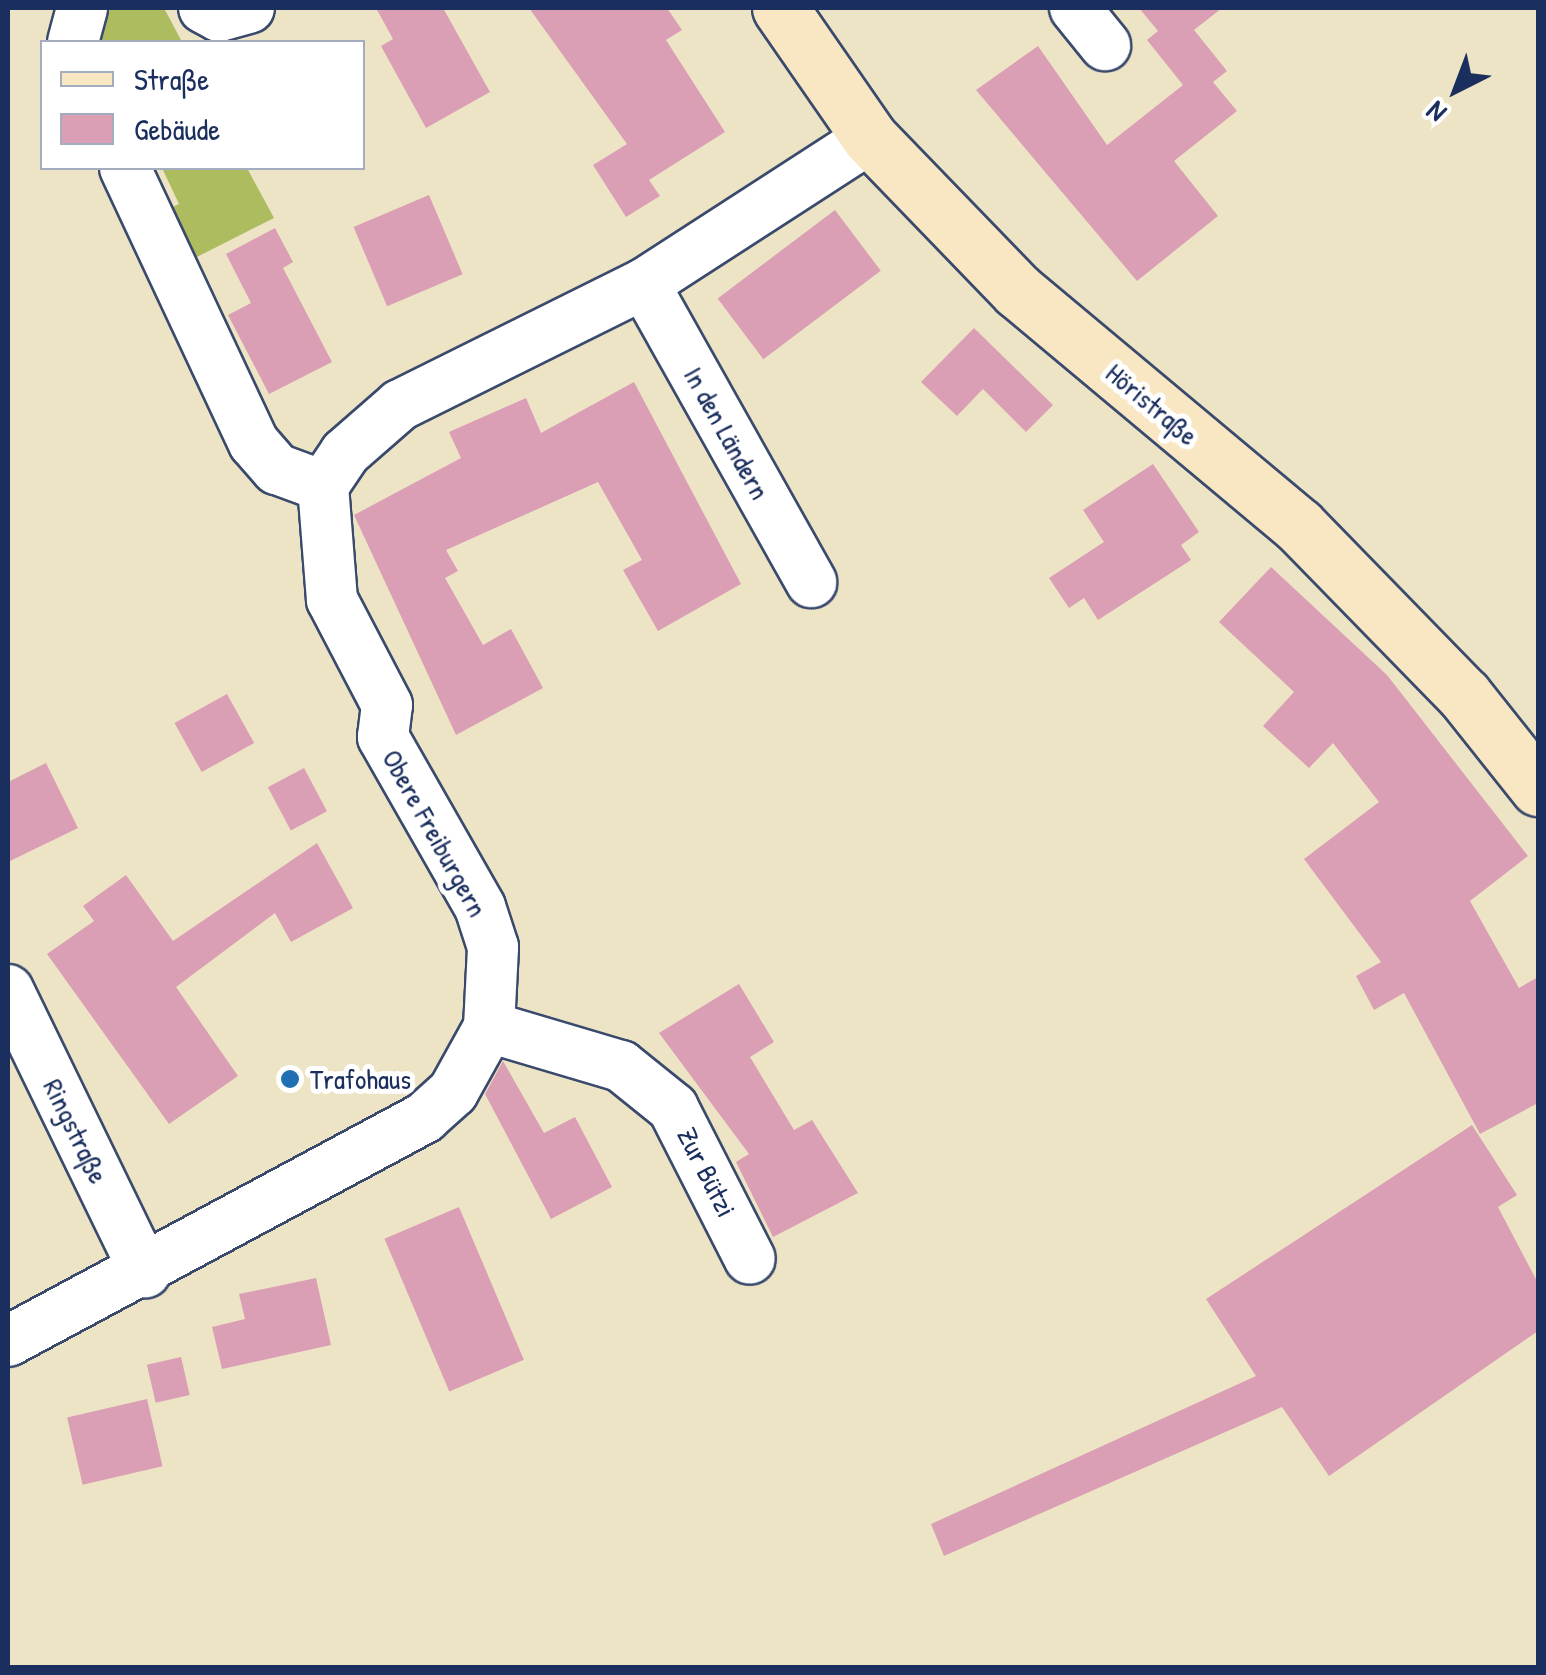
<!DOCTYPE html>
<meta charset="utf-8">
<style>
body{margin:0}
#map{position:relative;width:1546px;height:1675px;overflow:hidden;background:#ede4c5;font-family:"Patrick Hand",sans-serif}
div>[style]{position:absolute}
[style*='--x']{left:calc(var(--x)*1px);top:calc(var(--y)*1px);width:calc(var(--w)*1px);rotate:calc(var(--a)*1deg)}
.green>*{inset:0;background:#acbc5f}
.building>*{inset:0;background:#db9fb5;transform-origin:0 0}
.roads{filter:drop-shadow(2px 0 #3a4a6d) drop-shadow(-2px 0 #3a4a6d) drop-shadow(0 2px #3a4a6d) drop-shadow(0 -2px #3a4a6d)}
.minor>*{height:50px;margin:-25px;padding:0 25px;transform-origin:25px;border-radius:25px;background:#fff}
.secondary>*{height:55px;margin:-27.5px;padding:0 27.5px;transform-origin:27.5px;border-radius:27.5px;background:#f9e7c3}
.dots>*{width:28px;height:28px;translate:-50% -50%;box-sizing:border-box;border:5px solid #fff;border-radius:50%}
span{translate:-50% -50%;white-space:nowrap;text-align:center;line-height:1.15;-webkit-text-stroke:10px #fff;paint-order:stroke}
.street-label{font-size:28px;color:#1b2f5e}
.poi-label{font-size:28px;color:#1b2f5e}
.left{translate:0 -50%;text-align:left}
.frame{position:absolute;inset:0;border:10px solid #1b2f5e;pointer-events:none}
.legend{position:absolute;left:40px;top:40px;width:325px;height:130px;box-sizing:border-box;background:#fff;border:2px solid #a4acbf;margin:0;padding:12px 18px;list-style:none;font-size:30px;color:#1b2f5e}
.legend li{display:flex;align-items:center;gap:20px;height:50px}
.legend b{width:50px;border:2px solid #a4acbf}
.north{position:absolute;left:1406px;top:40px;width:100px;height:100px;-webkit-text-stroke:8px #fff;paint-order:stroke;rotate:222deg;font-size:28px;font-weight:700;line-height:40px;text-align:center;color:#1b2f5e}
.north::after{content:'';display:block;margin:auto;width:35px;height:45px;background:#1b2f5e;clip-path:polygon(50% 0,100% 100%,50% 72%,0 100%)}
</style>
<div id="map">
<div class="green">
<i style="clip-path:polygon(110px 8px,164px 8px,182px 42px,91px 42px)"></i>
<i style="clip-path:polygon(162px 168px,247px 168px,274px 218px,187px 262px,162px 212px,179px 204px)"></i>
</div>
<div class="building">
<i style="clip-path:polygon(376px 8px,443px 8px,490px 92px,426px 128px,381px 46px,393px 39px)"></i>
<i style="clip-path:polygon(529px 8px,667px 8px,682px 30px,666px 40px,725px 132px,649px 180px,660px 196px,626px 217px,593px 165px,627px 144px)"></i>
<i style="clip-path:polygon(1139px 8px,1222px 8px,1194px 30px,1227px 71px,1213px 82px,1237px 111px,1174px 161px,1218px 216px,1137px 281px,976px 90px,1038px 46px,1107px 145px,1183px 85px,1147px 40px,1158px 31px)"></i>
<i style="left:429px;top:195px;width:86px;height:82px;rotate:67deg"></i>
<i style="left:835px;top:210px;width:76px;height:147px;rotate:53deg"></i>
<i style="clip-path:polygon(275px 228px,293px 262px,283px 268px,332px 362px,269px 394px,228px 315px,251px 303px,226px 254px)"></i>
<i style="clip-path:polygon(974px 328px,1053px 405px,1026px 432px,983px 389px,957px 416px,921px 382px)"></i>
<i style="clip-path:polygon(634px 382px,741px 584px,658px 631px,623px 570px,642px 560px,598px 482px,446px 550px,458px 571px,445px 578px,483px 645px,511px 629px,543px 688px,456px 735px,354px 515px,461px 458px,449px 432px,526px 398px,541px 433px)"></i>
<i style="clip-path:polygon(1153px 464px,1199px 532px,1181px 545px,1191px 560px,1098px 620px,1084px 598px,1069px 608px,1049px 578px,1104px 542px,1083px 510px)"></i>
<i style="clip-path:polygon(1271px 567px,1387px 675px,1528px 856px,1470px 901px,1519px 988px,1538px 977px,1538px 1103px,1480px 1134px,1404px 993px,1374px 1010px,1356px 976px,1381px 962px,1304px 859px,1379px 802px,1333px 743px,1309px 768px,1263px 726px,1294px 692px,1219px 622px)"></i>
<i style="left:227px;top:694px;width:56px;height:60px;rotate:61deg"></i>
<i style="clip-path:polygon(46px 763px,78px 828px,8px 862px,8px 782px)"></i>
<i style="left:304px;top:768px;width:49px;height:41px;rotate:62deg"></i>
<i style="clip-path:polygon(317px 843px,353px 908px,291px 942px,275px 913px,176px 987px,238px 1076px,169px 1124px,47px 954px,94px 921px,83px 906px,126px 875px,173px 941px)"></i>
<i style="clip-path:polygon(739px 984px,774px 1042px,750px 1057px,794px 1130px,812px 1120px,858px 1193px,773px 1237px,736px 1162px,749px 1154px,659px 1033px)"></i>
<i style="clip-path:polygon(503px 1061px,544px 1133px,575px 1117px,612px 1187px,551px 1219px,485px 1094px)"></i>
<i style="clip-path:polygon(1472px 1125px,1517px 1195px,1498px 1207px,1538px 1283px,1538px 1331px,1329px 1476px,1282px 1407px,944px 1556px,931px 1524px,1256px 1376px,1206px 1299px)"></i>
<i style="left:459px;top:1207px;width:166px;height:81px;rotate:67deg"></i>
<i style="clip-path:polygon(316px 1278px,331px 1345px,222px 1369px,212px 1327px,245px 1319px,239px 1294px)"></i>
<i style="left:181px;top:1357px;width:39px;height:35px;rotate:77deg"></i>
<i style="left:147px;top:1399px;width:69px;height:82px;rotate:77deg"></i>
</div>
<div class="roads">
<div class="minor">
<i style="--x:204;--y:8;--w:17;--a:28"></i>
<i style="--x:219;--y:16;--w:31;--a:-15"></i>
<i style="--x:1075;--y:8;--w:48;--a:51"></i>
<i style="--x:73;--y:42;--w:35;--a:-75"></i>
<i style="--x:125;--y:168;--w:304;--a:64.9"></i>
<i style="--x:254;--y:443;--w:35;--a:49"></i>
<i style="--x:277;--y:469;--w:49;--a:20.3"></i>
<i style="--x:644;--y:284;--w:342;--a:60.7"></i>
<i style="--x:8;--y:990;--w:314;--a:64.1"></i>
<i style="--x:489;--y:1027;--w:138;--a:16.5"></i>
<i style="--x:621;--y:1066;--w:67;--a:38.9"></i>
<i style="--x:673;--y:1108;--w:169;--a:63"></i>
<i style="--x:8;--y:1341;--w:473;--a:-28.2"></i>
<i style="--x:425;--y:1117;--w:38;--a:-42"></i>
<i style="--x:453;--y:1092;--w:74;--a:-61"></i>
<i style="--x:489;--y:1027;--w:80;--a:-87.1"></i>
<i style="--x:493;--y:947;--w:42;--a:-108"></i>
<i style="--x:480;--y:907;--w:196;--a:-119.7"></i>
<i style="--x:383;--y:737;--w:32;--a:-83"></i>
<i style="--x:387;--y:705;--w:119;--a:-117.6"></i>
<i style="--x:332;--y:600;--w:114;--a:-94.5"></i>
<i style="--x:323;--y:486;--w:40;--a:-56"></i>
<i style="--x:345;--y:453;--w:73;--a:-41.1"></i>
<i style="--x:400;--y:405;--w:272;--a:-26.4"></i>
<i style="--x:644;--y:284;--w:269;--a:-32.9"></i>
</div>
<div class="secondary">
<i style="--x:780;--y:8;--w:158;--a:55.3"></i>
<i style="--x:870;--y:138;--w:213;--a:46"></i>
<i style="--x:1018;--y:291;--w:366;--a:39.9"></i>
<i style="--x:1299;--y:526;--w:236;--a:45.7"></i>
<i style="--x:1464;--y:695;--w:119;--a:51.5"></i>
</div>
</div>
<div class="dots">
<i style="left:290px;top:1079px;background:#1f6fb2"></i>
</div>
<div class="street-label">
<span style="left:1152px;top:404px;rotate:40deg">Höristraße</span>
<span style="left:727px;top:433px;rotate:61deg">In den Ländern</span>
<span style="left:435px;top:833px;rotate:61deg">Obere Freiburgern</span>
<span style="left:76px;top:1131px;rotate:64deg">Ringstraße</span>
<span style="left:707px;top:1172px;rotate:63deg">Zur Bützi</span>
</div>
<div class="poi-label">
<span class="left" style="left:310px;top:1079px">Trafohaus</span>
</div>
<div class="frame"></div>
<ul class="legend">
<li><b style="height:12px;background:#f9e7c3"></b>Straße</li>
<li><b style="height:28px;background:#db9fb5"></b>Gebäude</li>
</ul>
<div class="north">N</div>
</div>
